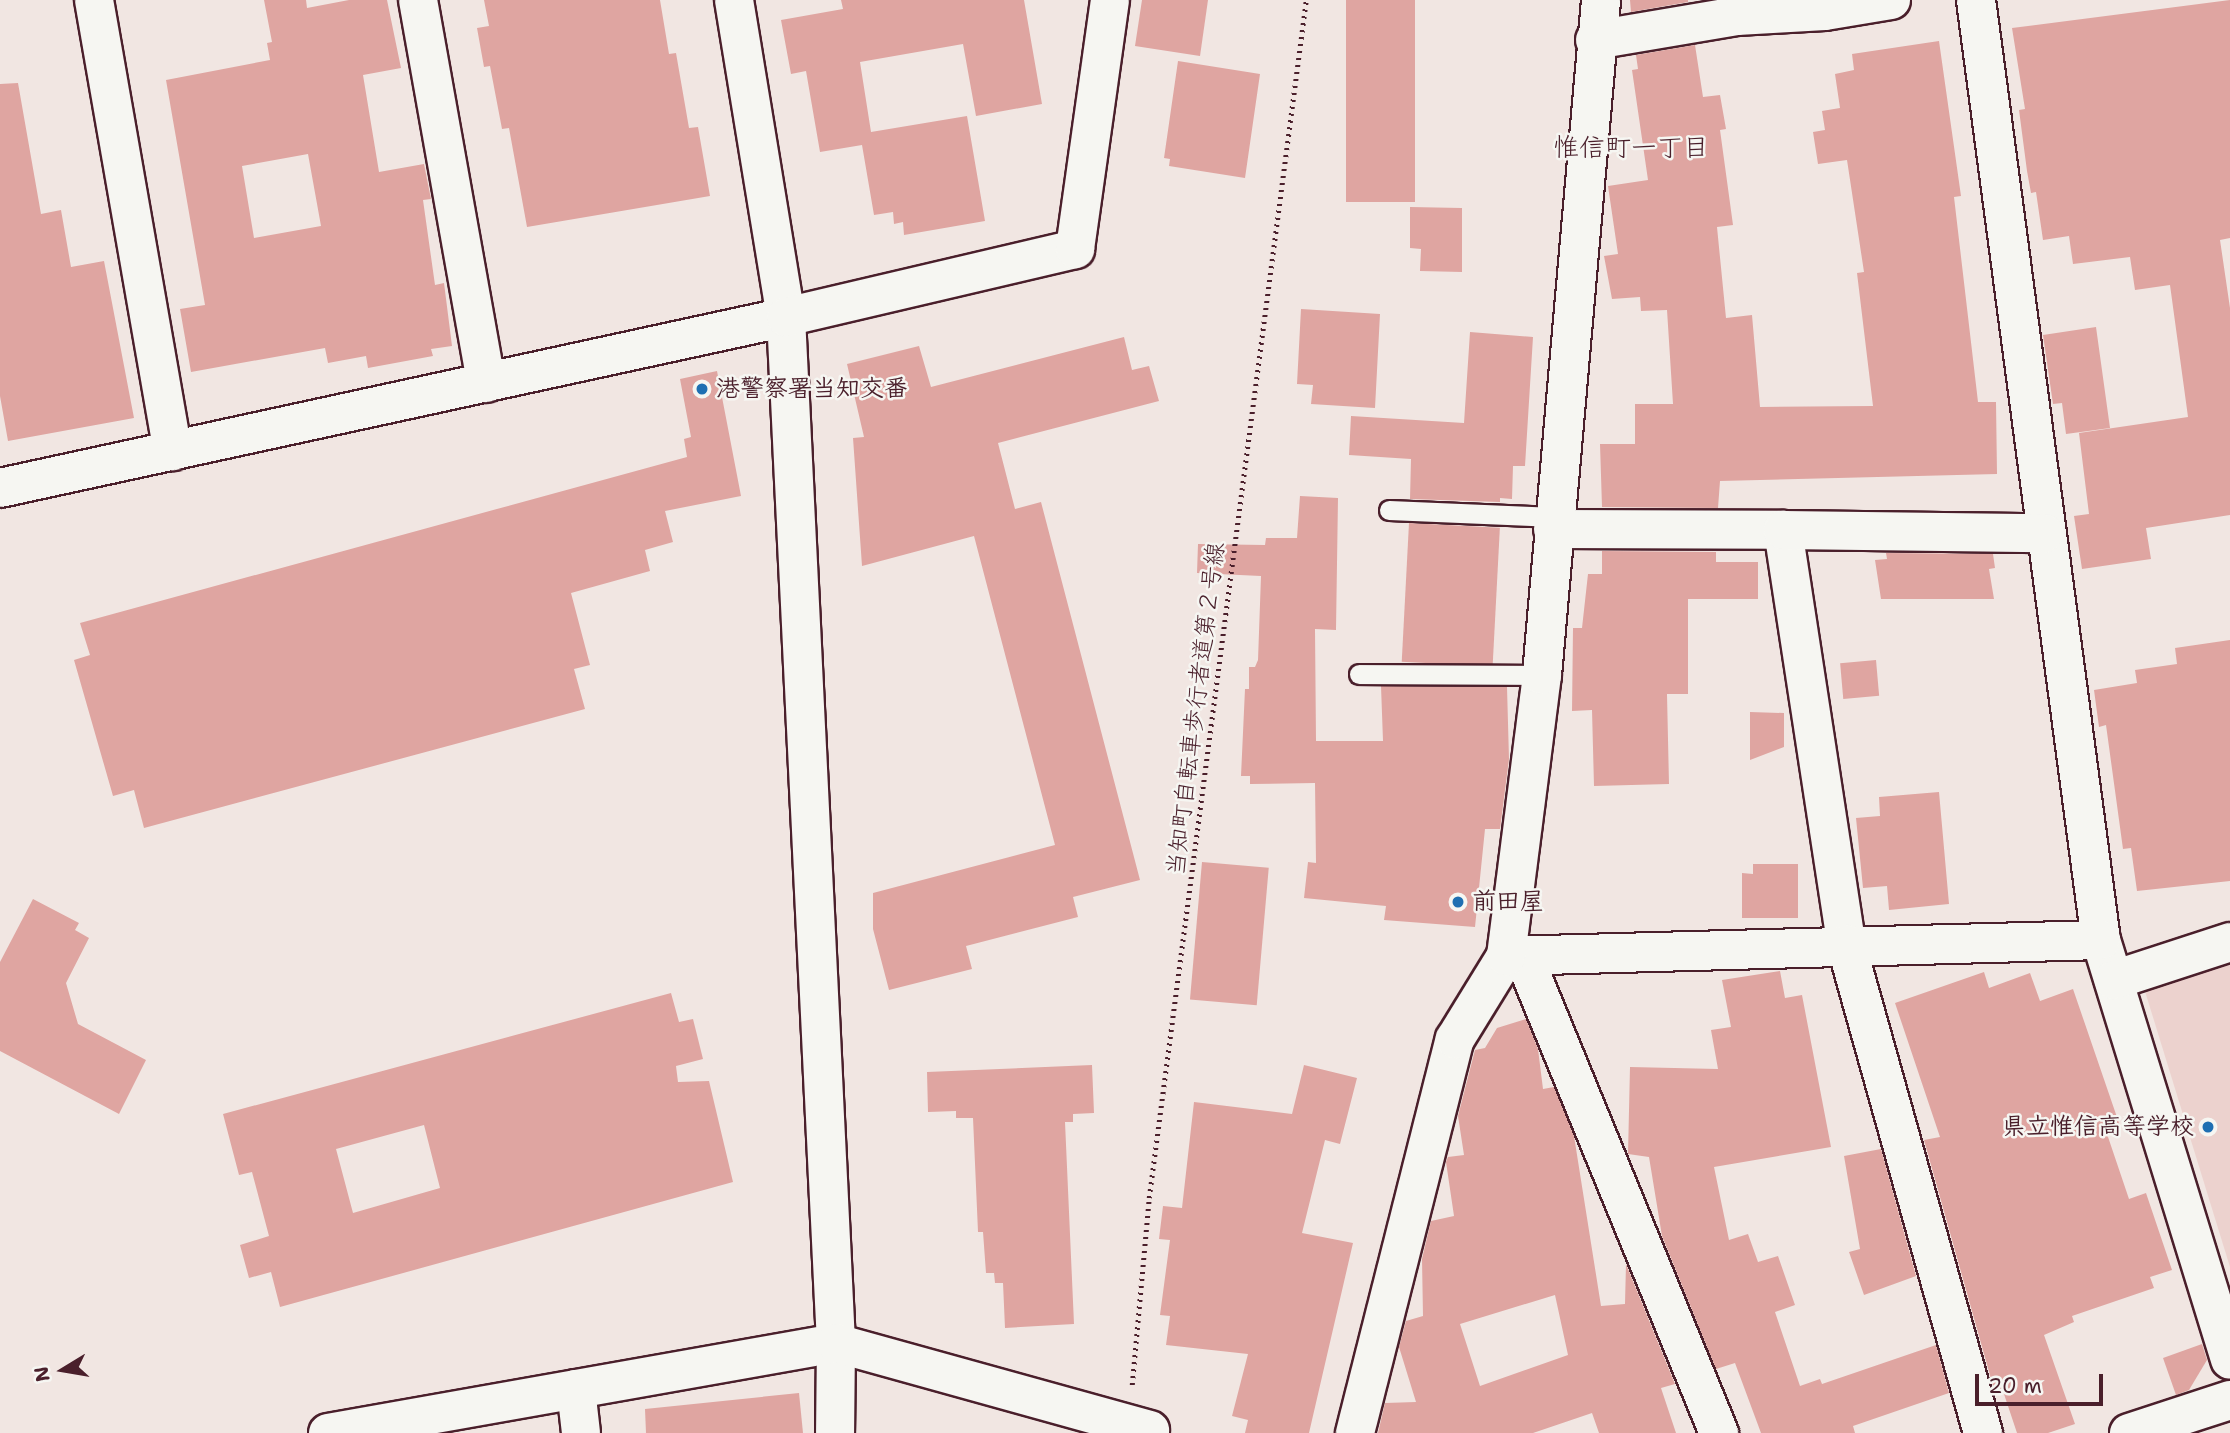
<!DOCTYPE html>
<meta charset="utf-8">
<style>
body{margin:0}
#map{position:relative;width:2230px;height:1433px;overflow:hidden;background:#f1e6e2;font-family:"Shantell Sans","Klee One",sans-serif}
div>[style]{position:absolute}
[style*='--x']{left:calc(var(--x)*1px);top:calc(var(--y)*1px);width:calc(var(--w)*1px);rotate:calc(var(--a)*1deg)}
.built>*{inset:0;background:#ecd2ce}
.building>*{inset:0;background:#dfa5a1;transform-origin:0 0}
.path>*{height:4.5px;margin-top:-2.25px;transform-origin:0;background:repeating-linear-gradient(90deg,#4a1f2b 0 2px,transparent 0 7px)}
.roads{filter:drop-shadow(2px 0 #4a1f2b) drop-shadow(-2px 0 #4a1f2b) drop-shadow(0 2px #4a1f2b) drop-shadow(0 -2px #4a1f2b)}
.lane>*{height:19px;margin:-9.5px;padding:0 9.5px;transform-origin:9.5px;border-radius:9.5px;background:#f6f6f2}
.street>*{height:38px;margin:-19px;padding:0 19px;transform-origin:19px;border-radius:19px;background:#f6f6f2}
.dots>*{width:19px;height:19px;translate:-50% -50%;box-sizing:border-box;border:4px solid #f6f6f2;border-radius:50%}
span{translate:-50% -50%;white-space:nowrap;text-align:center;line-height:1.15;-webkit-text-stroke:5px #f6f6f2;paint-order:stroke}
.poi-label{font-size:24px;color:#4a1f2b;font-weight:700}
.left{translate:0 -50%;text-align:left}
.right{translate:-100% -50%;text-align:right}
.street-label{font-size:24px;color:#4a1f2b}
.neighbourhood-label{font-size:26px;color:#4a1f2b}
.north{position:absolute;left:28px;top:1335px;width:70px;height:70px;-webkit-text-stroke:5px #f6f6f2;paint-order:stroke;rotate:259deg;font-size:19px;font-weight:700;line-height:28px;text-align:center;color:#4a1f2b}
.north::after{content:'';display:block;margin:auto;width:24px;height:32px;background:#4a1f2b;clip-path:polygon(50% 0,100% 100%,50% 72%,0 100%)}
.scale{position:absolute;left:1975px;top:1374px;width:128px;height:32px;box-sizing:border-box;border:4px solid #4a1f2b;border-top:0;padding-left:9px;font-size:21px;line-height:24px;white-space:nowrap;color:#4a1f2b;-webkit-text-stroke:5px #f6f6f2;paint-order:stroke}
</style>
<div id="map">
<div class="built">
<i style="clip-path:polygon(2230px 960px,2230px 1267px,2144px 988px)"></i>
</div>
<div class="building">
<i style="clip-path:polygon(evenodd,264px 0,306px 0,307px 8px,349px 0,387px 0,401px 68px,363px 75px,379px 172px,424px 164px,431px 199px,423px 200px,435px 285px,444px 283px,452px 346px,431px 349px,433px 356px,368px 368px,366px 356px,328px 363px,325px 348px,191px 372px,180px 309px,205px 305px,166px 80px,270px 60px,267px 43px,272px 42px,264px 0,308px 154px,321px 226px,254px 238px,242px 166px,308px 154px)"></i>
<i style="clip-path:polygon(484px 0,660px 0,669px 54px,676px 53px,689px 128px,698px 127px,710px 196px,527px 227px,509px 128px,502px 129px,490px 66px,484px 67px,477px 28px,489px 26px)"></i>
<i style="clip-path:polygon(841px 0,1024px 0,1042px 104px,976px 116px,963px 44px,860px 62px,871px 132px,967px 116px,985px 221px,904px 235px,903px 222px,894px 224px,893px 212px,874px 215px,862px 145px,820px 152px,806px 71px,791px 74px,781px 20px,843px 9px)"></i>
<i style="clip-path:polygon(1142px 0,1208px 0,1200px 56px,1135px 46px)"></i>
<i style="left:1346px;top:0;width:69px;height:202px"></i>
<i style="clip-path:polygon(1630px 0,1688px 0,1688px 2px,1631px 12px)"></i>
<i style="clip-path:polygon(2230px 0,2230px 238px,2220px 240px,2230px 308px,2230px 515px,2146px 528px,2151px 559px,2082px 569px,2074px 516px,2089px 514px,2079px 433px,2188px 417px,2170px 285px,2135px 290px,2130px 257px,2073px 264px,2069px 236px,2043px 240px,2036px 192px,2031px 193px,2027px 171px,2019px 110px,2025px 109px,2012px 28px)"></i>
<i style="clip-path:polygon(1939px 41px,1961px 196px,1954px 197px,1978px 402px,1996px 402px,1997px 474px,1720px 481px,1718px 508px,1602px 507px,1600px 444px,1635px 444px,1635px 404px,1673px 404px,1667px 310px,1641px 311px,1640px 297px,1612px 299px,1604px 256px,1618px 254px,1608px 186px,1648px 180px,1632px 70px,1638px 69px,1636px 55px,1695px 45px,1703px 97px,1720px 95px,1726px 129px,1720px 130px,1733px 225px,1717px 227px,1726px 318px,1752px 315px,1760px 407px,1873px 406px,1857px 273px,1864px 272px,1847px 160px,1818px 164px,1813px 132px,1825px 130px,1822px 111px,1840px 108px,1835px 74px,1854px 70px,1852px 54px)"></i>
<i style="clip-path:polygon(1178px 61px,1260px 74px,1245px 178px,1169px 166px,1170px 159px,1164px 158px)"></i>
<i style="clip-path:polygon(18px 83px,41px 214px,61px 210px,71px 267px,104px 261px,134px 418px,8px 441px,0 396px,0 84px)"></i>
<i style="clip-path:polygon(1410px 207px,1462px 208px,1462px 272px,1420px 271px,1421px 249px,1410px 248px)"></i>
<i style="clip-path:polygon(1301px 309px,1380px 314px,1375px 408px,1311px 404px,1313px 385px,1297px 384px)"></i>
<i style="clip-path:polygon(2096px 327px,2110px 428px,2066px 434px,2062px 403px,2053px 404px,2043px 335px)"></i>
<i style="clip-path:polygon(1470px 332px,1533px 337px,1525px 466px,1513px 466px,1512px 499px,1500px 498px,1500px 502px,1410px 499px,1411px 459px,1349px 455px,1351px 416px,1464px 423px)"></i>
<i style="clip-path:polygon(1124px 337px,1132px 370px,1149px 366px,1159px 401px,998px 443px,1015px 509px,1041px 502px,1140px 880px,1073px 897px,1078px 917px,966px 946px,972px 969px,889px 990px,873px 929px,873px 893px,1055px 845px,974px 536px,862px 566px,853px 438px,864px 437px,847px 364px,919px 346px,931px 387px)"></i>
<i style="clip-path:polygon(717px 371px,741px 496px,665px 511px,673px 542px,645px 550px,650px 571px,571px 593px,590px 665px,574px 669px,585px 709px,144px 828px,134px 790px,113px 796px,74px 660px,90px 655px,80px 623px,687px 457px,684px 439px,691px 437px,680px 379px)"></i>
<i style="clip-path:polygon(1300px 496px,1338px 498px,1336px 630px,1315px 629px,1316px 741px,1383px 741px,1381px 686px,1507px 687px,1509px 759px,1500px 829px,1485px 829px,1475px 927px,1384px 920px,1386px 906px,1304px 898px,1308px 862px,1316px 863px,1315px 783px,1250px 784px,1250px 776px,1241px 776px,1245px 689px,1249px 689px,1249px 667px,1255px 667px,1258px 660px,1261px 576px,1197px 573px,1198px 544px,1265px 545px,1266px 538px,1297px 538px)"></i>
<i style="left:1409px;top:523px;width:91px;height:139px;rotate:3deg"></i>
<i style="clip-path:polygon(1602px 551px,1716px 552px,1716px 562px,1758px 562px,1758px 599px,1688px 599px,1688px 694px,1667px 694px,1669px 784px,1594px 786px,1592px 710px,1572px 711px,1573px 628px,1582px 628px,1588px 574px,1602px 574px)"></i>
<i style="clip-path:polygon(1886px 553px,1993px 554px,1995px 568px,1989px 569px,1994px 599px,1881px 599px,1875px 560px,1887px 559px)"></i>
<i style="clip-path:polygon(2230px 640px,2230px 881px,2137px 891px,2131px 848px,2123px 849px,2106px 725px,2099px 727px,2094px 690px,2137px 683px,2135px 670px,2177px 664px,2175px 648px)"></i>
<i style="left:1876px;top:660px;width:36px;height:36px;rotate:85deg"></i>
<i style="clip-path:polygon(1750px 712px,1784px 713px,1784px 747px,1750px 760px)"></i>
<i style="clip-path:polygon(1939px 792px,1949px 904px,1889px 910px,1887px 886px,1863px 888px,1856px 818px,1880px 816px,1879px 797px)"></i>
<i style="left:1202px;top:862px;width:67px;height:138px;rotate:5deg"></i>
<i style="clip-path:polygon(1753px 864px,1798px 864px,1798px 918px,1742px 918px,1742px 873px,1753px 874px)"></i>
<i style="clip-path:polygon(33px 899px,79px 923px,75px 930px,89px 938px,66px 983px,78px 1024px,146px 1060px,119px 1114px,0 1051px,0 962px)"></i>
<i style="clip-path:polygon(1780px 971px,1785px 998px,1802px 995px,1831px 1147px,1714px 1167px,1729px 1240px,1748px 1234px,1758px 1262px,1778px 1256px,1795px 1305px,1775px 1312px,1800px 1386px,1820px 1379px,1822px 1384px,1936px 1345px,1949px 1393px,1853px 1426px,1855px 1433px,1761px 1433px,1735px 1363px,1716px 1369px,1662px 1236px,1649px 1157px,1628px 1154px,1630px 1067px,1718px 1069px,1711px 1030px,1731px 1027px,1722px 980px)"></i>
<i style="clip-path:polygon(1984px 972px,1989px 988px,2030px 973px,2040px 1001px,2073px 989px,2120px 1126px,2106px 1131px,2129px 1199px,2146px 1193px,2172px 1270px,2150px 1277px,2154px 1288px,2072px 1316px,2074px 1322px,2044px 1335px,2075px 1424px,2048px 1433px,2017px 1433px,2003px 1391px,1995px 1393px,1924px 1140px,1940px 1137px,1895px 1003px)"></i>
<i style="clip-path:polygon(evenodd,671px 993px,679px 1022px,693px 1019px,703px 1059px,676px 1066px,678px 1082px,709px 1081px,733px 1182px,280px 1307px,271px 1272px,249px 1278px,240px 1245px,269px 1236px,252px 1172px,239px 1175px,223px 1114px,671px 993px,424px 1125px,440px 1188px,353px 1213px,336px 1149px,424px 1125px)"></i>
<i style="clip-path:polygon(evenodd,1526px 1019px,1538px 1049px,1543px 1089px,1554px 1087px,1574px 1136px,1601px 1306px,1625px 1304px,1626px 1264px,1675px 1384px,1661px 1388px,1676px 1433px,1599px 1433px,1592px 1413px,1533px 1433px,1378px 1433px,1385px 1403px,1416px 1402px,1399px 1347px,1406px 1321px,1423px 1316px,1422px 1259px,1431px 1221px,1454px 1216px,1446px 1162px,1448px 1157px,1464px 1155px,1458px 1116px,1475px 1050px,1485px 1048px,1497px 1028px,1526px 1019px,1555px 1295px,1568px 1355px,1480px 1386px,1460px 1324px,1555px 1295px)"></i>
<i style="clip-path:polygon(1092px 1065px,1094px 1113px,1073px 1114px,1073px 1122px,1065px 1122px,1074px 1324px,1005px 1328px,1003px 1283px,995px 1283px,994px 1273px,986px 1273px,983px 1232px,978px 1232px,973px 1118px,956px 1118px,956px 1111px,928px 1112px,927px 1072px)"></i>
<i style="clip-path:polygon(1304px 1065px,1357px 1078px,1340px 1144px,1325px 1140px,1302px 1233px,1353px 1243px,1309px 1433px,1245px 1433px,1248px 1420px,1232px 1416px,1248px 1354px,1166px 1345px,1170px 1316px,1160px 1315px,1170px 1240px,1159px 1239px,1163px 1206px,1182px 1208px,1194px 1102px,1292px 1114px)"></i>
<i style="clip-path:polygon(1881px 1149px,1916px 1276px,1864px 1295px,1849px 1252px,1860px 1249px,1844px 1156px)"></i>
<i style="clip-path:polygon(2202px 1344px,2207px 1360px,2189px 1390px,2176px 1395px,2163px 1358px)"></i>
<i style="clip-path:polygon(799px 1393px,803px 1433px,646px 1433px,645px 1409px)"></i>
</div>
<div class="path">
<i style="--x:1132;--y:1385;--w:188;--a:-84.8"></i>
<i style="--x:1149;--y:1198;--w:1208;--a:-82.53"></i>
</div>
<div class="roads">
<div class="lane">
<i style="--x:1389;--y:510;--w:166;--a:2.4"></i>
<i style="--x:1359;--y:674;--w:183;--a:0.3"></i>
</div>
<div class="street">
<i style="--x:94;--y:0;--w:458;--a:80.1"></i>
<i style="--x:418;--y:0;--w:389;--a:79.9"></i>
<i style="--x:734;--y:0;--w:321;--a:80.7"></i>
<i style="--x:786;--y:317;--w:1027;--a:87.21"></i>
<i style="--x:836;--y:1343;--w:90;--a:90.6"></i>
<i style="--x:1976;--y:0;--w:948;--a:82.43"></i>
<i style="--x:2101;--y:940;--w:439;--a:72.9"></i>
<i style="--x:1595;--y:40;--w:144;--a:-9.6"></i>
<i style="--x:1737;--y:16;--w:88;--a:-3.3"></i>
<i style="--x:1825;--y:11;--w:67;--a:-9.5"></i>
<i style="--x:0;--y:488;--w:804;--a:-12.27"></i>
<i style="--x:786;--y:317;--w:297;--a:-13.2"></i>
<i style="--x:1075;--y:249;--w:251;--a:-82"></i>
<i style="--x:1553;--y:529;--w:230;--a:0.2"></i>
<i style="--x:1783;--y:530;--w:419;--a:81.3"></i>
<i style="--x:1846;--y:944;--w:508;--a:74.35"></i>
<i style="--x:1783;--y:530;--w:261;--a:0.7"></i>
<i style="--x:1523;--y:955;--w:517;--a:67.7"></i>
<i style="--x:1506;--y:956;--w:595;--a:-1.54"></i>
<i style="--x:2114;--y:980;--w:122;--a:-18.1"></i>
<i style="--x:576;--y:1389;--w:44;--a:83.5"></i>
<i style="--x:328;--y:1433;--w:516;--a:-10.05"></i>
<i style="--x:836;--y:1343;--w:326;--a:15.5"></i>
<i style="--x:1355;--y:1433;--w:406;--a:-75.8"></i>
<i style="--x:1455;--y:1039;--w:97;--a:-58.4"></i>
<i style="--x:1506;--y:956;--w:283;--a:-82.7"></i>
<i style="--x:1542;--y:675;--w:678;--a:-85"></i>
<i style="--x:2129;--y:1433;--w:106;--a:-18.1"></i>
</div>
</div>
<div class="dots">
<i style="left:702px;top:389px;background:#1f6fb2"></i>
<i style="left:1458px;top:902px;background:#1f6fb2"></i>
<i style="left:2208px;top:1127px;background:#1f6fb2"></i>
</div>
<div class="poi-label">
<span class="left" style="left:716px;top:389px">港警察署当知交番</span>
<span class="left" style="left:1472px;top:902px">前田屋</span>
<span class="right" style="left:2194px;top:1127px">県立惟信高等学校</span>
</div>
<div class="street-label">
<span style="left:1196px;top:709px;rotate:-83deg">当知町自転車歩行者道第２号線</span>
</div>
<div class="neighbourhood-label">
<span style="left:1631px;top:147px">惟信町一丁目</span>
</div>
<div class="north">N</div>
<div class="scale">20 m</div>
</div>
